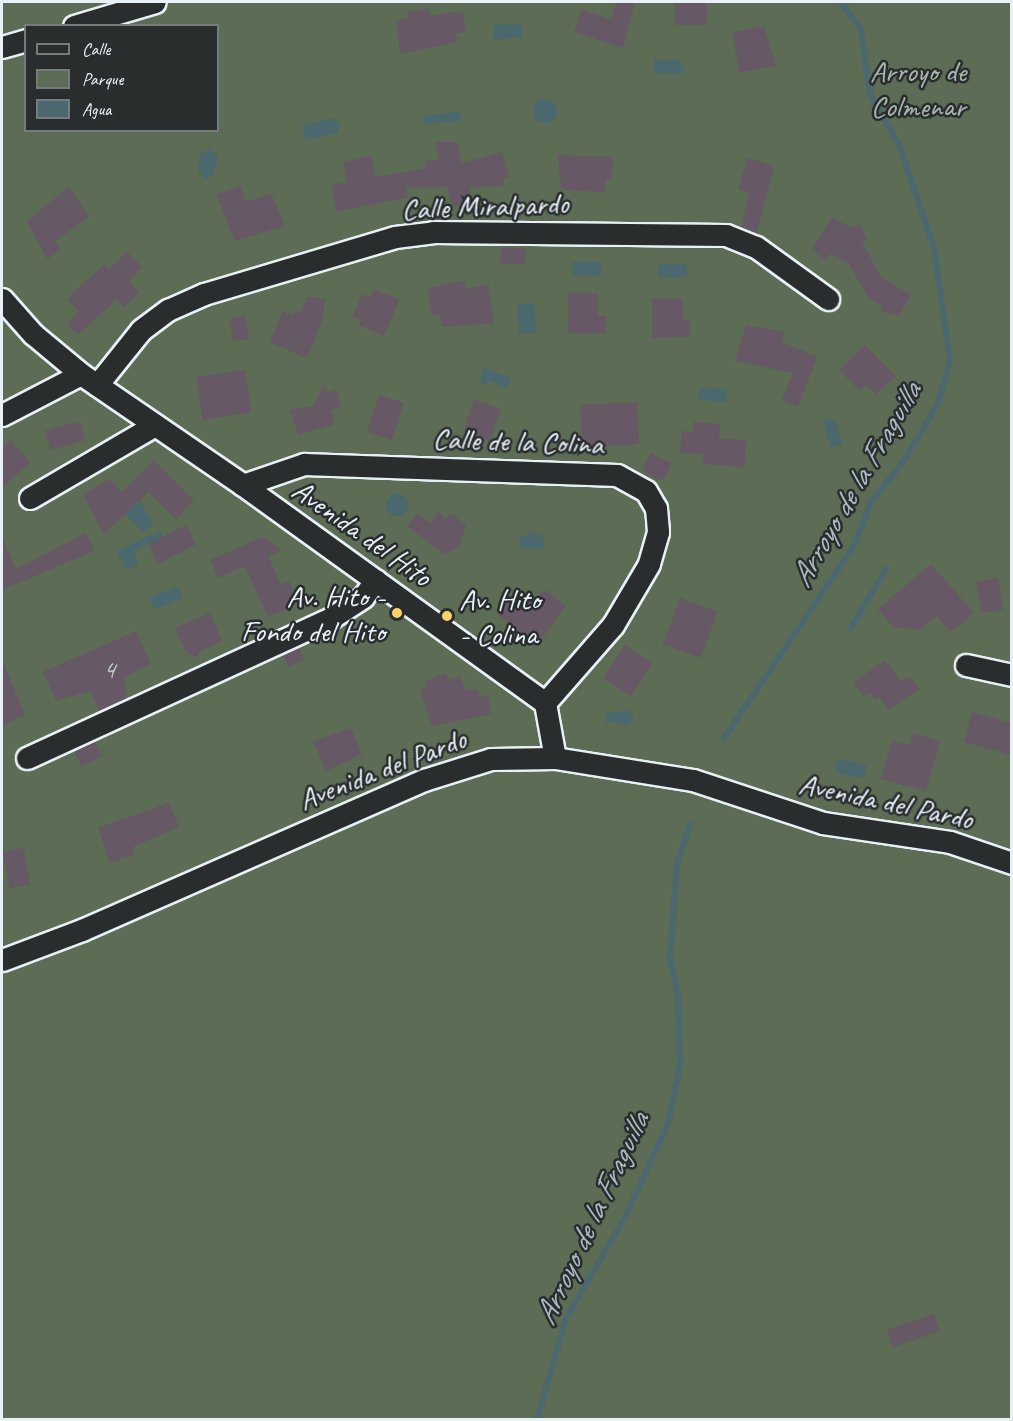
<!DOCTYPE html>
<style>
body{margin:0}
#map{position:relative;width:1013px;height:1421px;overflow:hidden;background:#363639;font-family:Caveat,sans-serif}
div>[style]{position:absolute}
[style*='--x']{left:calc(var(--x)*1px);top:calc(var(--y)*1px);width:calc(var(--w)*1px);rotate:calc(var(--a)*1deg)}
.green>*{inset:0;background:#5d6c54}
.water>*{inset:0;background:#4b686e;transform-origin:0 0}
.round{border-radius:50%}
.stream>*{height:6px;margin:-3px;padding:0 3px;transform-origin:3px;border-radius:3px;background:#4b686e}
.building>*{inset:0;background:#665865;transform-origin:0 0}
.roads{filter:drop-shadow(2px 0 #e8f1f8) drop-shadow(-2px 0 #e8f1f8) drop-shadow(0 2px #e8f1f8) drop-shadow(0 -2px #e8f1f8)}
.street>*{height:21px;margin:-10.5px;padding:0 10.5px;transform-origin:10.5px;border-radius:10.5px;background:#2a2d2e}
.dots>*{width:16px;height:16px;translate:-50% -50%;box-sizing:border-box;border:3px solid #2a2d2e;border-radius:50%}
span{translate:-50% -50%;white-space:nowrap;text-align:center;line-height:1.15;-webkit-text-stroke:5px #2a2d2e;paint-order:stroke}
.number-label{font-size:27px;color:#c8cbd3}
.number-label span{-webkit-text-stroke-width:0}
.park-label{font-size:30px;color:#a9b5ae}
.street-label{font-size:30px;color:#e8f1f8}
.poi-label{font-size:30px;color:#e8f1f8}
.right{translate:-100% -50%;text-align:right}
.left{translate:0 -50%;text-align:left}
.water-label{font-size:32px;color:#a9bac1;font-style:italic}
.frame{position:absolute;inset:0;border:3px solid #e8f1f8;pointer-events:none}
.legend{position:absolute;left:24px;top:24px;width:195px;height:108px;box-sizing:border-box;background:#2a2d2e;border:2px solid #767b7f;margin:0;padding:8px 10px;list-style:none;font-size:18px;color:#e8f1f8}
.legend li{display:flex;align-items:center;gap:12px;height:30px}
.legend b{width:30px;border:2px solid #767b7f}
</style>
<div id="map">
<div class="green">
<i style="clip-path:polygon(evenodd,2px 2px,1011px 2px,1011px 1419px,2px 1420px,2px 2px,26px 26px,218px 26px,218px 130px,26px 130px,26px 26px)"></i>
</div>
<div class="water">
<i style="clip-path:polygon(495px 21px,497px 25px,521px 23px,523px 37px,493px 40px)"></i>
<i style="clip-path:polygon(654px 60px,680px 60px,685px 73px,654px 74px)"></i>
<i class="round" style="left:533px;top:99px;width:24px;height:24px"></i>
<i style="left:460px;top:112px;width:9px;height:37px;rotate:84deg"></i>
<i style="clip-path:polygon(334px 118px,340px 125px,337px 133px,305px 140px,302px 125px)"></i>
<i style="clip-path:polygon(208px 149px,218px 157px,213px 175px,206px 179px,198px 171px,201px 154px)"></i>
<i style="left:573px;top:261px;width:29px;height:14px;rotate:2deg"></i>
<i style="left:687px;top:264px;width:13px;height:29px;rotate:90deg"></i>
<i style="left:534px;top:303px;width:30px;height:17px;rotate:86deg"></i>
<i style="clip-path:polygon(483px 367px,511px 379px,507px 388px,488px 380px,485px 386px,480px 383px)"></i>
<i style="left:700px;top:387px;width:27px;height:13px;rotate:4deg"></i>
<i style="clip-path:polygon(828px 419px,836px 421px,843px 445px,830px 448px,823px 420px)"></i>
<i class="round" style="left:386px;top:494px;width:22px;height:22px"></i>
<i style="clip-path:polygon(140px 501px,153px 523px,143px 533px,126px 515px)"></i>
<i style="clip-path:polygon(160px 531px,163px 537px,133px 551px,139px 564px,126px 570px,117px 551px)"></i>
<i style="clip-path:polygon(532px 532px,543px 536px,545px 548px,521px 549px,519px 538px)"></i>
<i style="left:885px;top:565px;width:6px;height:75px;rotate:31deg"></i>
<i style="left:178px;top:586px;width:13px;height:31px;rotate:67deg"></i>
<i style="clip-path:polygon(627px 710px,634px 716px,629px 725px,605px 722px,607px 714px)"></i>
<i style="clip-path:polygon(842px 759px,867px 766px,863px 779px,836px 772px,835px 763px)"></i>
</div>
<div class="stream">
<i style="--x:724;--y:738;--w:232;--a:-55.9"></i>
<i style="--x:854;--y:546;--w:47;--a:-68.9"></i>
<i style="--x:871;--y:502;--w:51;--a:-51.3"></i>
<i style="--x:903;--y:462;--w:69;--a:-59.3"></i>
<i style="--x:938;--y:403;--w:45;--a:-74.4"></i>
<i style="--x:950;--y:360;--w:114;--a:-98.1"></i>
<i style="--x:934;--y:247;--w:108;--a:-108.9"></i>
<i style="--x:899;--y:145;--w:59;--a:-119.6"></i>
<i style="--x:870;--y:94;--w:66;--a:-97.9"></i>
<i style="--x:861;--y:29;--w:34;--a:-127"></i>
<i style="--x:537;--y:1420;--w:106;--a:-74.1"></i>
<i style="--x:566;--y:1318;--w:117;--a:-59.7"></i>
<i style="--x:625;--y:1217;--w:102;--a:-65.2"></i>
<i style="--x:668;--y:1124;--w:60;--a:-78.5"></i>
<i style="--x:680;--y:1065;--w:69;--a:-91.7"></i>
<i style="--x:678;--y:996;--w:38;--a:-102"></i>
<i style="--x:670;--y:959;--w:96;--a:-85.8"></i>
<i style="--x:677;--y:863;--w:40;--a:-71.1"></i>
</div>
<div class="building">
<i style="clip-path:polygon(617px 2px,635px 2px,623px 48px,574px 32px,582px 10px,611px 19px)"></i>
<i style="left:675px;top:2px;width:32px;height:23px"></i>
<i style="clip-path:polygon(429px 9px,430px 16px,463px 11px,466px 32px,456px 33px,457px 42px,400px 54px,396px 20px,408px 19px,407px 12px)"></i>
<i style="clip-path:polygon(764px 26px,776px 66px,739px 72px,732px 32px)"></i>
<i style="clip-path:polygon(435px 142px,457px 142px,462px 163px,502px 152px,509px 177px,503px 178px,504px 186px,469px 187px,475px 207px,452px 206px,447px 187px,406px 187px,408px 198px,336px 211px,332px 185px,347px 182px,343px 162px,371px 156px,375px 177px,426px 168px,424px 161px,439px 160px)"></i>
<i style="clip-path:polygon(558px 155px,613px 157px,612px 180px,605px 180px,605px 192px,561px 190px)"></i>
<i style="clip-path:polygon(748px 158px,774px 166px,757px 233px,741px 227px,749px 193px,738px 189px)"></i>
<i style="clip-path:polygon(241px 186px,245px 202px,271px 194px,285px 226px,235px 241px,216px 194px)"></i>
<i style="clip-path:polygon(69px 187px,89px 217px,55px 241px,61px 250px,47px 259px,27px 221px)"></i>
<i style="clip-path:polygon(832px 217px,851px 228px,859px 224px,867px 239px,862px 242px,881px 277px,911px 295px,899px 316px,880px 311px,883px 306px,868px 298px,849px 264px,831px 253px,826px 260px,812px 250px)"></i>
<i style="left:501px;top:248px;width:25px;height:15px;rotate:2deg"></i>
<i style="clip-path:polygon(127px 252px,142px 267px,128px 281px,139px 293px,124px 307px,117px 299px,78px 335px,67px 324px,79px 312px,67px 299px,104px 264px,109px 269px)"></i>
<i style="clip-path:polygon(464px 281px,466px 289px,488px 285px,494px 323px,442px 327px,440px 314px,432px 316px,427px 288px)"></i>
<i style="clip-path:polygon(374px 289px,399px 300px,384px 336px,359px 325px,361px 320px,353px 316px,362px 294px,370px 298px)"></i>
<i style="clip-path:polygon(568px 293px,598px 293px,598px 316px,606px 316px,606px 333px,568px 333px)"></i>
<i style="clip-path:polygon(307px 297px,325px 299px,322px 321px,307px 358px,270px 342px,283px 311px,293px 315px,295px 310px,301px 312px)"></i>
<i style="clip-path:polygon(652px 298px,683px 298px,683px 320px,690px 320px,690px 337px,652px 338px)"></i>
<i style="left:245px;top:316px;width:23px;height:16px;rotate:80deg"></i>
<i style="clip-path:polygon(746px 325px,785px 332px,782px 342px,817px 357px,798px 407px,782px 400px,793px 373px,735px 361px)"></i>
<i style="clip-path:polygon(865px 345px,895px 376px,876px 394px,866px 385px,860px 391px,839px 370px)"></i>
<i style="left:245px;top:370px;width:43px;height:49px;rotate:82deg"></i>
<i style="clip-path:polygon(324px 384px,326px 393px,336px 390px,341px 407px,331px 410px,335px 424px,298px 435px,290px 410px,314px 406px)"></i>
<i style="left:379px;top:395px;width:26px;height:39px;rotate:18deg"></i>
<i style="left:474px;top:400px;width:28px;height:34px;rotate:18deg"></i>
<i style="left:637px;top:402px;width:42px;height:57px;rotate:87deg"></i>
<i style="left:80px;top:421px;width:20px;height:36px;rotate:75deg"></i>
<i style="clip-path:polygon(694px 422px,720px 424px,719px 438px,746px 440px,744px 467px,703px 464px,703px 454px,680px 453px,682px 431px,693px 432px)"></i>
<i style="clip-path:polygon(11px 440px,30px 462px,2px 488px,2px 448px)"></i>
<i style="clip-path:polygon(651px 453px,671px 463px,665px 478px,658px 480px,642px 470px)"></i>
<i style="clip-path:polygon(154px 460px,194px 500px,176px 519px,149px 492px,104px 534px,83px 495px,110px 479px,122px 492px)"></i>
<i style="clip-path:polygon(438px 512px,446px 519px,450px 513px,466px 525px,459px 547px,444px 554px,407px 526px,417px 513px,430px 523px)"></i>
<i style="left:186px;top:525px;width:22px;height:42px;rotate:63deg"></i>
<i style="clip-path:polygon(86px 533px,94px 551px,2px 590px,2px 536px,16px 569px)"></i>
<i style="clip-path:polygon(263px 537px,282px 550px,268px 556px,281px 585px,289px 581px,299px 603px,268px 617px,245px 566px,218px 578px,210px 560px)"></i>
<i style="clip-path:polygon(931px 564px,974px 613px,951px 632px,936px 616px,921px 629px,894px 628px,878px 609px)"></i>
<i style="left:998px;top:578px;width:32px;height:22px;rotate:81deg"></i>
<i style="clip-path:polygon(517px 588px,535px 598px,546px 590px,566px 606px,541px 639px,531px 631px,526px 636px,497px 614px)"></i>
<i style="left:680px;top:598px;width:40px;height:49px;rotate:20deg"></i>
<i style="clip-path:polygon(210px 613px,222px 641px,199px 652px,197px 658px,186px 652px,175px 628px)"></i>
<i style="clip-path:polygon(136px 631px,151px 663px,124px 678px,127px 698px,99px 711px,90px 691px,56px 701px,43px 672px)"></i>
<i style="left:625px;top:645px;width:33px;height:40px;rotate:33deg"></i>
<i style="left:298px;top:647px;width:14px;height:17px;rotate:65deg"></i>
<i style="clip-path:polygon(2px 659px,25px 715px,2px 725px)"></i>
<i style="clip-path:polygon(885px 660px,901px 682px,910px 676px,919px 689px,888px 710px,879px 697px,875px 700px,870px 692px,864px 697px,854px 682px)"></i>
<i style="clip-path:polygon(446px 673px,449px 680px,460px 676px,466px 691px,477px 689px,479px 697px,488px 695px,491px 714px,432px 726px,420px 690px,427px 688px,425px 681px)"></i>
<i style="clip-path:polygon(972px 712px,1011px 723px,1011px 755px,964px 742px)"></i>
<i style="clip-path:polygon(351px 728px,362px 754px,326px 771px,313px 741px)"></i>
<i style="clip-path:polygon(913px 733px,940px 741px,926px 791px,881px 779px,892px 740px,910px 745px)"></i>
<i style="left:95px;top:741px;width:17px;height:23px;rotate:65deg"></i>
<i style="clip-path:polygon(169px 803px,179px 827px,133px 847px,135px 854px,110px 863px,98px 828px)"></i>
<i style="left:23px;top:848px;width:37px;height:21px;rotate:79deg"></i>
<i style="left:934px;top:1314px;width:18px;height:50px;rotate:71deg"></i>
</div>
<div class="roads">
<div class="street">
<i style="--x:74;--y:26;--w:84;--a:-16.5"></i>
<i style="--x:2;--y:47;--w:25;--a:-16"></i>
<i style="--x:2;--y:299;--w:47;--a:48.5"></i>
<i style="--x:33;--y:334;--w:62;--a:39.8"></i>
<i style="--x:81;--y:374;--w:196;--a:34.4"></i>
<i style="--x:243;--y:485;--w:372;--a:35.8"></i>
<i style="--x:545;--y:703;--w:56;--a:79.7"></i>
<i style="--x:97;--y:385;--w:70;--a:-51.3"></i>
<i style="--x:141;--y:330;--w:34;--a:-37"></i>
<i style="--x:168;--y:310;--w:39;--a:-24"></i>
<i style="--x:204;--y:294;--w:199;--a:-16.6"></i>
<i style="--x:395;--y:237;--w:38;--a:-7"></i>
<i style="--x:433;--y:232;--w:293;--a:0.6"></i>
<i style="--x:726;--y:235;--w:32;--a:22"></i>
<i style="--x:756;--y:247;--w:89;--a:35.8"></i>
<i style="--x:2;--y:415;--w:89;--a:-27.4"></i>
<i style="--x:243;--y:485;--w:65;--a:-19"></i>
<i style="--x:304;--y:464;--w:313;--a:2"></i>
<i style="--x:617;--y:475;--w:33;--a:29"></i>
<i style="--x:646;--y:491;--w:20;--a:60"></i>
<i style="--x:656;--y:508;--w:24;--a:85"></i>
<i style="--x:658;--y:532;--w:33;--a:106"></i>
<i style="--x:649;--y:564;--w:71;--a:120.5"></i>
<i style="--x:613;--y:625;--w:103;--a:131.1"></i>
<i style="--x:30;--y:498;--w:145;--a:-30.3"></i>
<i style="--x:966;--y:665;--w:47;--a:12.3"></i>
<i style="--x:27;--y:758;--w:335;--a:-24.7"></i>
<i style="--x:331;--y:618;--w:38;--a:-33"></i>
<i style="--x:363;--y:597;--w:21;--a:-53"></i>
<i style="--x:2;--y:960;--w:85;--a:-20.6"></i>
<i style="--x:82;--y:930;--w:373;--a:-23.7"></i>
<i style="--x:424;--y:780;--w:70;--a:-17.4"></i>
<i style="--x:491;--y:759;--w:64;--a:-0.9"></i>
<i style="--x:555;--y:758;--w:140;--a:9.1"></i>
<i style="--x:693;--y:780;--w:137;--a:18.3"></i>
<i style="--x:823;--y:823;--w:128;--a:8.5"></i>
<i style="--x:950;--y:842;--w:65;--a:18.7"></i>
</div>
</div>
<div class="dots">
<i style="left:397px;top:613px;background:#ffd166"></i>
<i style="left:447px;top:616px;background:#ffd166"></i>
</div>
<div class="number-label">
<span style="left:109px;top:670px">4</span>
</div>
<div class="park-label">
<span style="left:918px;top:88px">Arroyo de<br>Colmenar</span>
</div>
<div class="street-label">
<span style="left:485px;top:206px;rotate:-2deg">Calle Miralpardo</span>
<span style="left:518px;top:441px;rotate:2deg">Calle de la Colina</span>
<span style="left:362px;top:533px;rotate:35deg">Avenida del Hito</span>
<span style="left:382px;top:769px;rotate:-21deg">Avenida del Pardo</span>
<span style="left:886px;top:801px;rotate:12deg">Avenida del Pardo</span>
</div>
<div class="poi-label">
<span class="right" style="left:385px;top:613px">Av. Hito -<br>Fondo del Hito</span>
<span class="left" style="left:459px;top:616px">Av. Hito<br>- Colina</span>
</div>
<div class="water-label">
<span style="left:856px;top:485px;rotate:-60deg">Arroyo de la Fraguilla</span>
<span style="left:592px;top:1219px;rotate:-65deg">Arroyo de la Fraguilla</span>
</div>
<div class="frame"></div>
<ul class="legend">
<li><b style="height:8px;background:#2a2d2e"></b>Calle</li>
<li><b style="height:16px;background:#5d6c54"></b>Parque</li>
<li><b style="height:16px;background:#4b686e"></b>Agua</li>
</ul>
</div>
